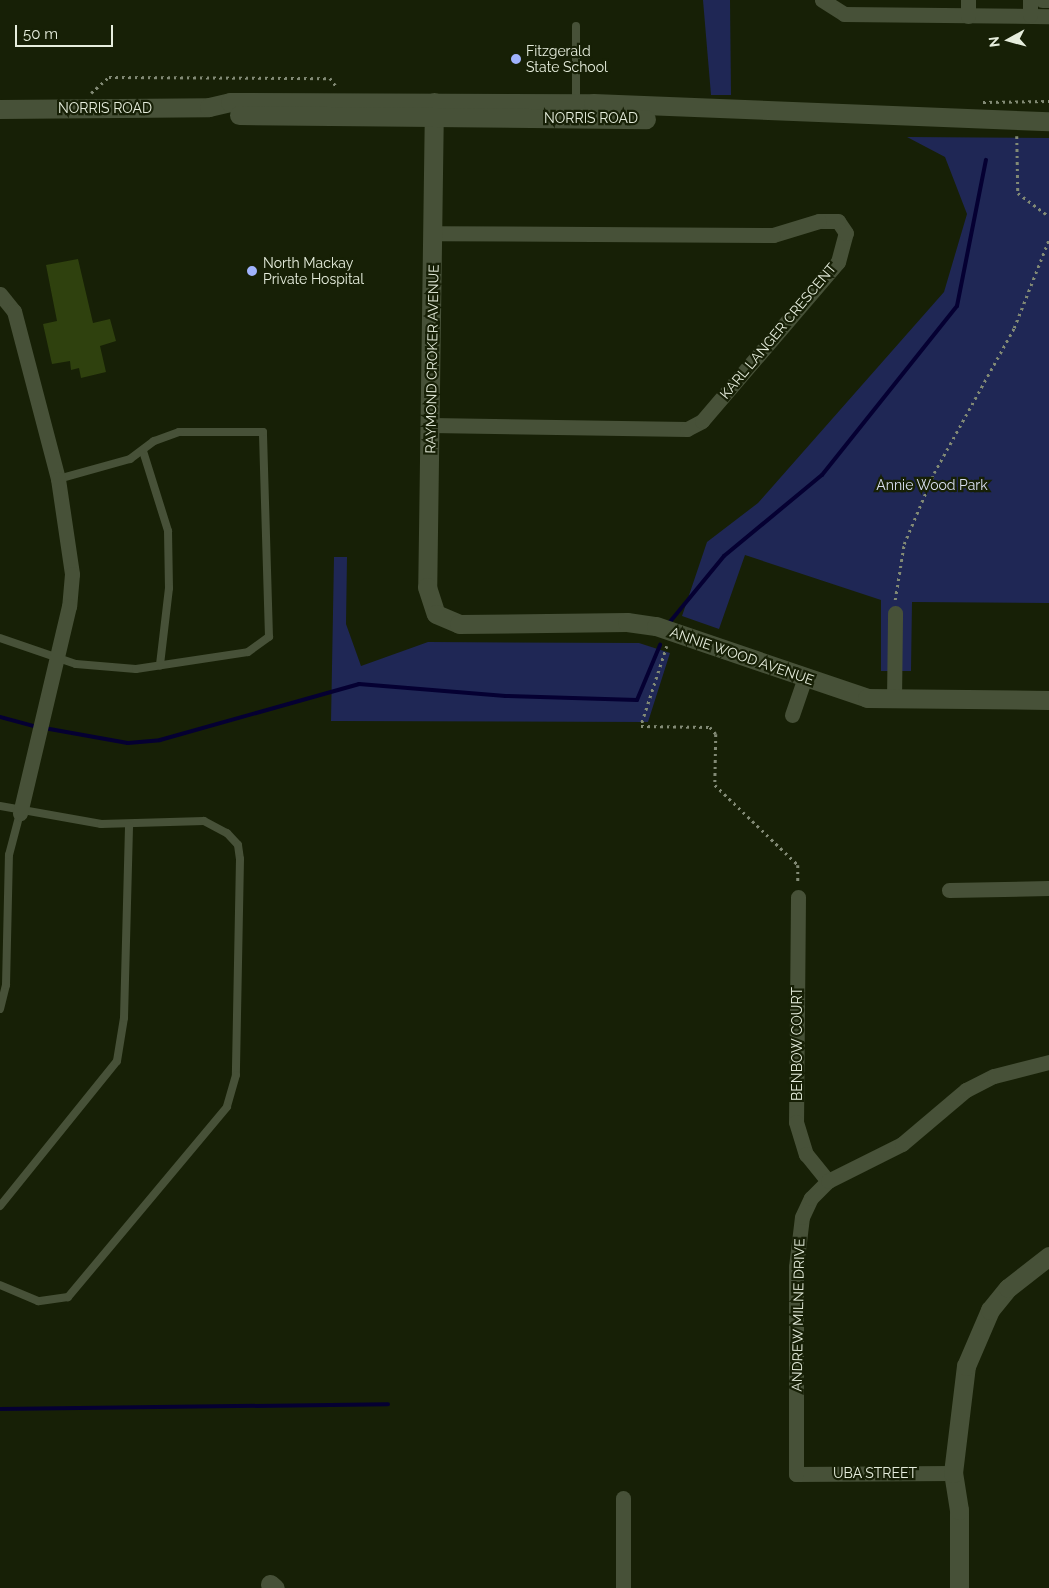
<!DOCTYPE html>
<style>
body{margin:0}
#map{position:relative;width:1049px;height:1588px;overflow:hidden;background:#172006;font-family:Raleway,sans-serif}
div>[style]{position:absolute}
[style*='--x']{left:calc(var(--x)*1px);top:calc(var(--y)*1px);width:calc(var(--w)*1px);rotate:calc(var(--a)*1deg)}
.green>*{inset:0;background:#1f2755}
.stream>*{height:4px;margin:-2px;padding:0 2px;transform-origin:2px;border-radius:2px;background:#050032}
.building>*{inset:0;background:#2f410e}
.path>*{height:2.5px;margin-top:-1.25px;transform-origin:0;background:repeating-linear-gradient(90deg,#828a75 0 2.5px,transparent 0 6.5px)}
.service>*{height:8px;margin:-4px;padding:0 4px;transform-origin:4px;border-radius:4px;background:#475138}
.minor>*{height:15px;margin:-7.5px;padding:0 7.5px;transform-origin:7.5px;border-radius:7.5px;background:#475138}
.tertiary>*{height:19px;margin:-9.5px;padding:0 9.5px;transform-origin:9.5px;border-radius:9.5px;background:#475138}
.dots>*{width:14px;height:14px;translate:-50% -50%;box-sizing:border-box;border:2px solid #172006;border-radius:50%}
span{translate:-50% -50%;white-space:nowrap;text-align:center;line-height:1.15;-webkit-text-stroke:4.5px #172006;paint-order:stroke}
.poi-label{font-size:14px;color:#e6eddd}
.left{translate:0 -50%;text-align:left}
.street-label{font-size:14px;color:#e6eddd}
.park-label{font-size:14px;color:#dadff1}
.north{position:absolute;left:984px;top:15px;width:50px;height:50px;-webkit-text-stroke:4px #172006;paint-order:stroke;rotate:263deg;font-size:14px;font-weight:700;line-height:20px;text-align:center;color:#e6eddd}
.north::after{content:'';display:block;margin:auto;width:18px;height:22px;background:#e6eddd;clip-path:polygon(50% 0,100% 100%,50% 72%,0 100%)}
.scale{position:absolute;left:15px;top:25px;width:98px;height:22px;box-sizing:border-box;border:2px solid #e6eddd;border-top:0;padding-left:6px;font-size:15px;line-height:18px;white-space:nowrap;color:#e6eddd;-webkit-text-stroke:4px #172006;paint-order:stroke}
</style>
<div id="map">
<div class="green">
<i style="clip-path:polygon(703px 0,730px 0,731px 95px,711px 95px)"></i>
<i style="clip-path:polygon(907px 137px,1049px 138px,1049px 603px,912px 602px,911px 671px,881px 671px,881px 600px,745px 555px,719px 629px,682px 616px,707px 542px,758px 503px,944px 292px,967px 214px,945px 157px)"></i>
<i style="clip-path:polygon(334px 557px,347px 557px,346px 624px,361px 666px,428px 642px,639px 643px,670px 653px,648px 722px,331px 721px)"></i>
</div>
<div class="stream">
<i style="--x:669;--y:623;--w:87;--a:-50.6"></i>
<i style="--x:724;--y:556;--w:127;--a:-39.6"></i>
<i style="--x:822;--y:475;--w:216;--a:-51.4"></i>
<i style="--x:957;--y:306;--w:149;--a:-78.8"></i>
<i style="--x:0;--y:717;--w:39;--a:15"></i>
<i style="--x:44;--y:728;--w:85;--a:10.1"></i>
<i style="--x:128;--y:743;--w:32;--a:-5"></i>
<i style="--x:160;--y:740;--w:207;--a:-15.7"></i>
<i style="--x:359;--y:684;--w:147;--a:4.7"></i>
<i style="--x:506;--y:696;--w:131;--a:1.7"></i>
<i style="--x:637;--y:700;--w:60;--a:-67.3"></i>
<i style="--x:0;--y:1409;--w:388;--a:-0.7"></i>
</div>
<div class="building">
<i style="clip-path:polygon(78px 259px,93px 323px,110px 319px,116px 341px,100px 346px,106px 372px,81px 378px,79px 368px,71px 370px,70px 361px,52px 364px,43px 324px,57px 321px,46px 265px)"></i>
</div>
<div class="path">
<i style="--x:91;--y:93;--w:24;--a:-42"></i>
<i style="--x:109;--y:77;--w:221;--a:0.3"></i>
<i style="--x:330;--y:78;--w:10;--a:53"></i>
<i style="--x:983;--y:102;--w:66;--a:-0.9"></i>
<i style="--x:1017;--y:136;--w:57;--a:89"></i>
<i style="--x:1018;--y:193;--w:39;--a:37"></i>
<i style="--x:895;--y:600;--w:57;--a:-80.9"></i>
<i style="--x:904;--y:544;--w:77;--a:-67.1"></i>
<i style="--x:934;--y:473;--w:166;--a:-61.1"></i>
<i style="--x:1014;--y:328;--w:96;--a:-68.5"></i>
<i style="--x:667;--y:646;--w:84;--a:108"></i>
<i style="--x:641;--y:726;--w:69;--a:0.8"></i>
<i style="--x:710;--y:727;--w:9;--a:49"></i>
<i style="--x:716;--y:734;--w:51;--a:91.1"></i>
<i style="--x:715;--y:785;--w:115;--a:43.9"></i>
<i style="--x:798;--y:865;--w:18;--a:90"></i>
</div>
<div class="service">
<i style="--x:576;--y:103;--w:77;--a:-90"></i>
<i style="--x:143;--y:451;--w:84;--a:72.6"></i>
<i style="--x:168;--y:531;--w:57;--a:89"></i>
<i style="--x:169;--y:588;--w:78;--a:96.7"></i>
<i style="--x:0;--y:638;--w:80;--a:18.9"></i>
<i style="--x:76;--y:664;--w:60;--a:4.8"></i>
<i style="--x:136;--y:669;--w:113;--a:-8.6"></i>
<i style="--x:248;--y:652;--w:26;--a:-36"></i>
<i style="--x:269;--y:637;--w:205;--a:-91.7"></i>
<i style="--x:263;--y:432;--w:84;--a:180"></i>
<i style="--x:179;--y:432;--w:27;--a:160"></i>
<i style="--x:154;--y:441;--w:30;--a:143"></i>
<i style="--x:130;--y:459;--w:75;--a:164.5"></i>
<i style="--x:0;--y:806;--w:103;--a:10.1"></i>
<i style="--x:101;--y:824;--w:103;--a:-1.7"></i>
<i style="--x:204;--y:821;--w:26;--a:28"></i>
<i style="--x:227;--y:833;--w:16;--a:47"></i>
<i style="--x:238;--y:845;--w:14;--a:82"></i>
<i style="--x:240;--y:859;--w:216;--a:91.1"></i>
<i style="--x:236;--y:1075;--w:33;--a:106"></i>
<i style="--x:227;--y:1107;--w:248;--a:129.9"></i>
<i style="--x:68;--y:1297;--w:30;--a:172"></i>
<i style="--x:38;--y:1301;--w:41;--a:-157.2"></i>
<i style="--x:0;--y:1009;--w:25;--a:-76"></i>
<i style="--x:6;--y:985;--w:130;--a:-88.7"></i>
<i style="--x:9;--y:855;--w:43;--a:-75.3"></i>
<i style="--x:0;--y:1206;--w:186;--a:-51.1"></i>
<i style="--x:117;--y:1061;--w:44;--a:-80.8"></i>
<i style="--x:124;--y:1018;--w:193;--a:-88.5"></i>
</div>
<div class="minor">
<i style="--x:822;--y:0;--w:26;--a:32"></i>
<i style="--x:844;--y:14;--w:205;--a:0.6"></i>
<i style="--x:968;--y:0;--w:16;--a:90"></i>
<i style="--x:1042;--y:0;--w:7;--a:0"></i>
<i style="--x:1030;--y:15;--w:15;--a:-90"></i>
<i style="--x:0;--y:294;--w:22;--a:51"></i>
<i style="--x:14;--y:311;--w:174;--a:75.3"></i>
<i style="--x:58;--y:479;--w:96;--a:81.6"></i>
<i style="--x:72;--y:574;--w:32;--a:95"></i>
<i style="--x:69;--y:606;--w:213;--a:103.3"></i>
<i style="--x:431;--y:425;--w:256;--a:0.9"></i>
<i style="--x:687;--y:429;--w:17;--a:-28"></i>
<i style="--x:702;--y:421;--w:209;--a:-49.5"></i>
<i style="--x:838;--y:262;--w:30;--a:-75"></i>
<i style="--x:846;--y:233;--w:14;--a:-124"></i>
<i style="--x:838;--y:221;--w:19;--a:180"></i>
<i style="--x:819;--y:221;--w:48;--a:163.1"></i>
<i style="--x:773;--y:235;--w:338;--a:-179.7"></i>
<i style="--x:894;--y:700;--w:87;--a:-89.3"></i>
<i style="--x:792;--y:715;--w:39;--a:-71"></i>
<i style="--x:949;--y:890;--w:100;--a:-1.1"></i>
<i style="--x:798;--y:897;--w:225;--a:90.5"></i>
<i style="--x:796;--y:1122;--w:34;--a:73"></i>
<i style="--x:806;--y:1154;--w:35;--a:51"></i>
<i style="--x:953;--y:1473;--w:157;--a:179.6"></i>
<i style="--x:796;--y:1474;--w:207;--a:-90"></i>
<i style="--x:796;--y:1267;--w:50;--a:-83.2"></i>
<i style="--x:802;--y:1217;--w:21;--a:-65"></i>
<i style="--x:811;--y:1198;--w:24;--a:-45"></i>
<i style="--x:828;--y:1181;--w:83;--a:-26.6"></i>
<i style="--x:902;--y:1144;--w:84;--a:-40.2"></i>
<i style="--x:966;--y:1090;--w:31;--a:-27"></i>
<i style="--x:994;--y:1076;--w:57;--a:-14.3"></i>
<i style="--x:623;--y:1588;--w:90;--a:-90"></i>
</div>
<div class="tertiary">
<i style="--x:434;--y:102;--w:485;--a:90.8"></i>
<i style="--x:427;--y:587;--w:28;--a:72"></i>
<i style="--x:436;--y:614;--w:25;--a:23"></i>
<i style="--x:459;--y:624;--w:168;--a:-0.7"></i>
<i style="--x:627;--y:622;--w:29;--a:8"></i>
<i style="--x:656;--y:626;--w:223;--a:18.8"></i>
<i style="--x:867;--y:698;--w:182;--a:0.6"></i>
<i style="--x:0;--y:109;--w:209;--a:-0.5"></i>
<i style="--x:209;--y:107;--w:22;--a:-13"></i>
<i style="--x:230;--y:102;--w:363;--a:0.2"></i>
<i style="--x:593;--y:103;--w:456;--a:2.3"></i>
<i style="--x:239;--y:115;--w:407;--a:0.6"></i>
<i style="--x:270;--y:1584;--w:6;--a:39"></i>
<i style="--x:959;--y:1588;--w:78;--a:-90"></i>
<i style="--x:959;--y:1510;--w:37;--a:-99"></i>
<i style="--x:953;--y:1473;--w:108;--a:-83.1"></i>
<i style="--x:966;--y:1366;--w:61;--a:-66.8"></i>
<i style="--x:990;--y:1310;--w:28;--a:-51"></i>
<i style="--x:1008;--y:1288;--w:52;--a:-38"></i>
</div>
<div class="dots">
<i style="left:516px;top:59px;background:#a0b3fd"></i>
<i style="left:252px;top:271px;background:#a0b3fd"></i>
</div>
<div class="poi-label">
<span class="left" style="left:526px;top:59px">Fitzgerald<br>State School</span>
<span class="left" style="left:263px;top:271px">North Mackay<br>Private Hospital</span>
</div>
<div class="street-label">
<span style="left:105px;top:108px">NORRIS ROAD</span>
<span style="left:591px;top:118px">NORRIS ROAD</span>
<span style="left:778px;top:331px;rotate:-50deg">KARL LANGER CRESCENT</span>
<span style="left:432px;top:359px;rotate:-89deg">RAYMOND CROKER AVENUE</span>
<span style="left:742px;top:656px;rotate:19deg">ANNIE WOOD AVENUE</span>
<span style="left:797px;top:1044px;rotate:-90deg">BENBOW COURT</span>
<span style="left:798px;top:1315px;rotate:-89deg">ANDREW MILNE DRIVE</span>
<span style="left:875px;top:1473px">UBA STREET</span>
</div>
<div class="park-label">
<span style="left:932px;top:485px">Annie Wood Park</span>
</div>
<div class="north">N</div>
<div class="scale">50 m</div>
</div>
